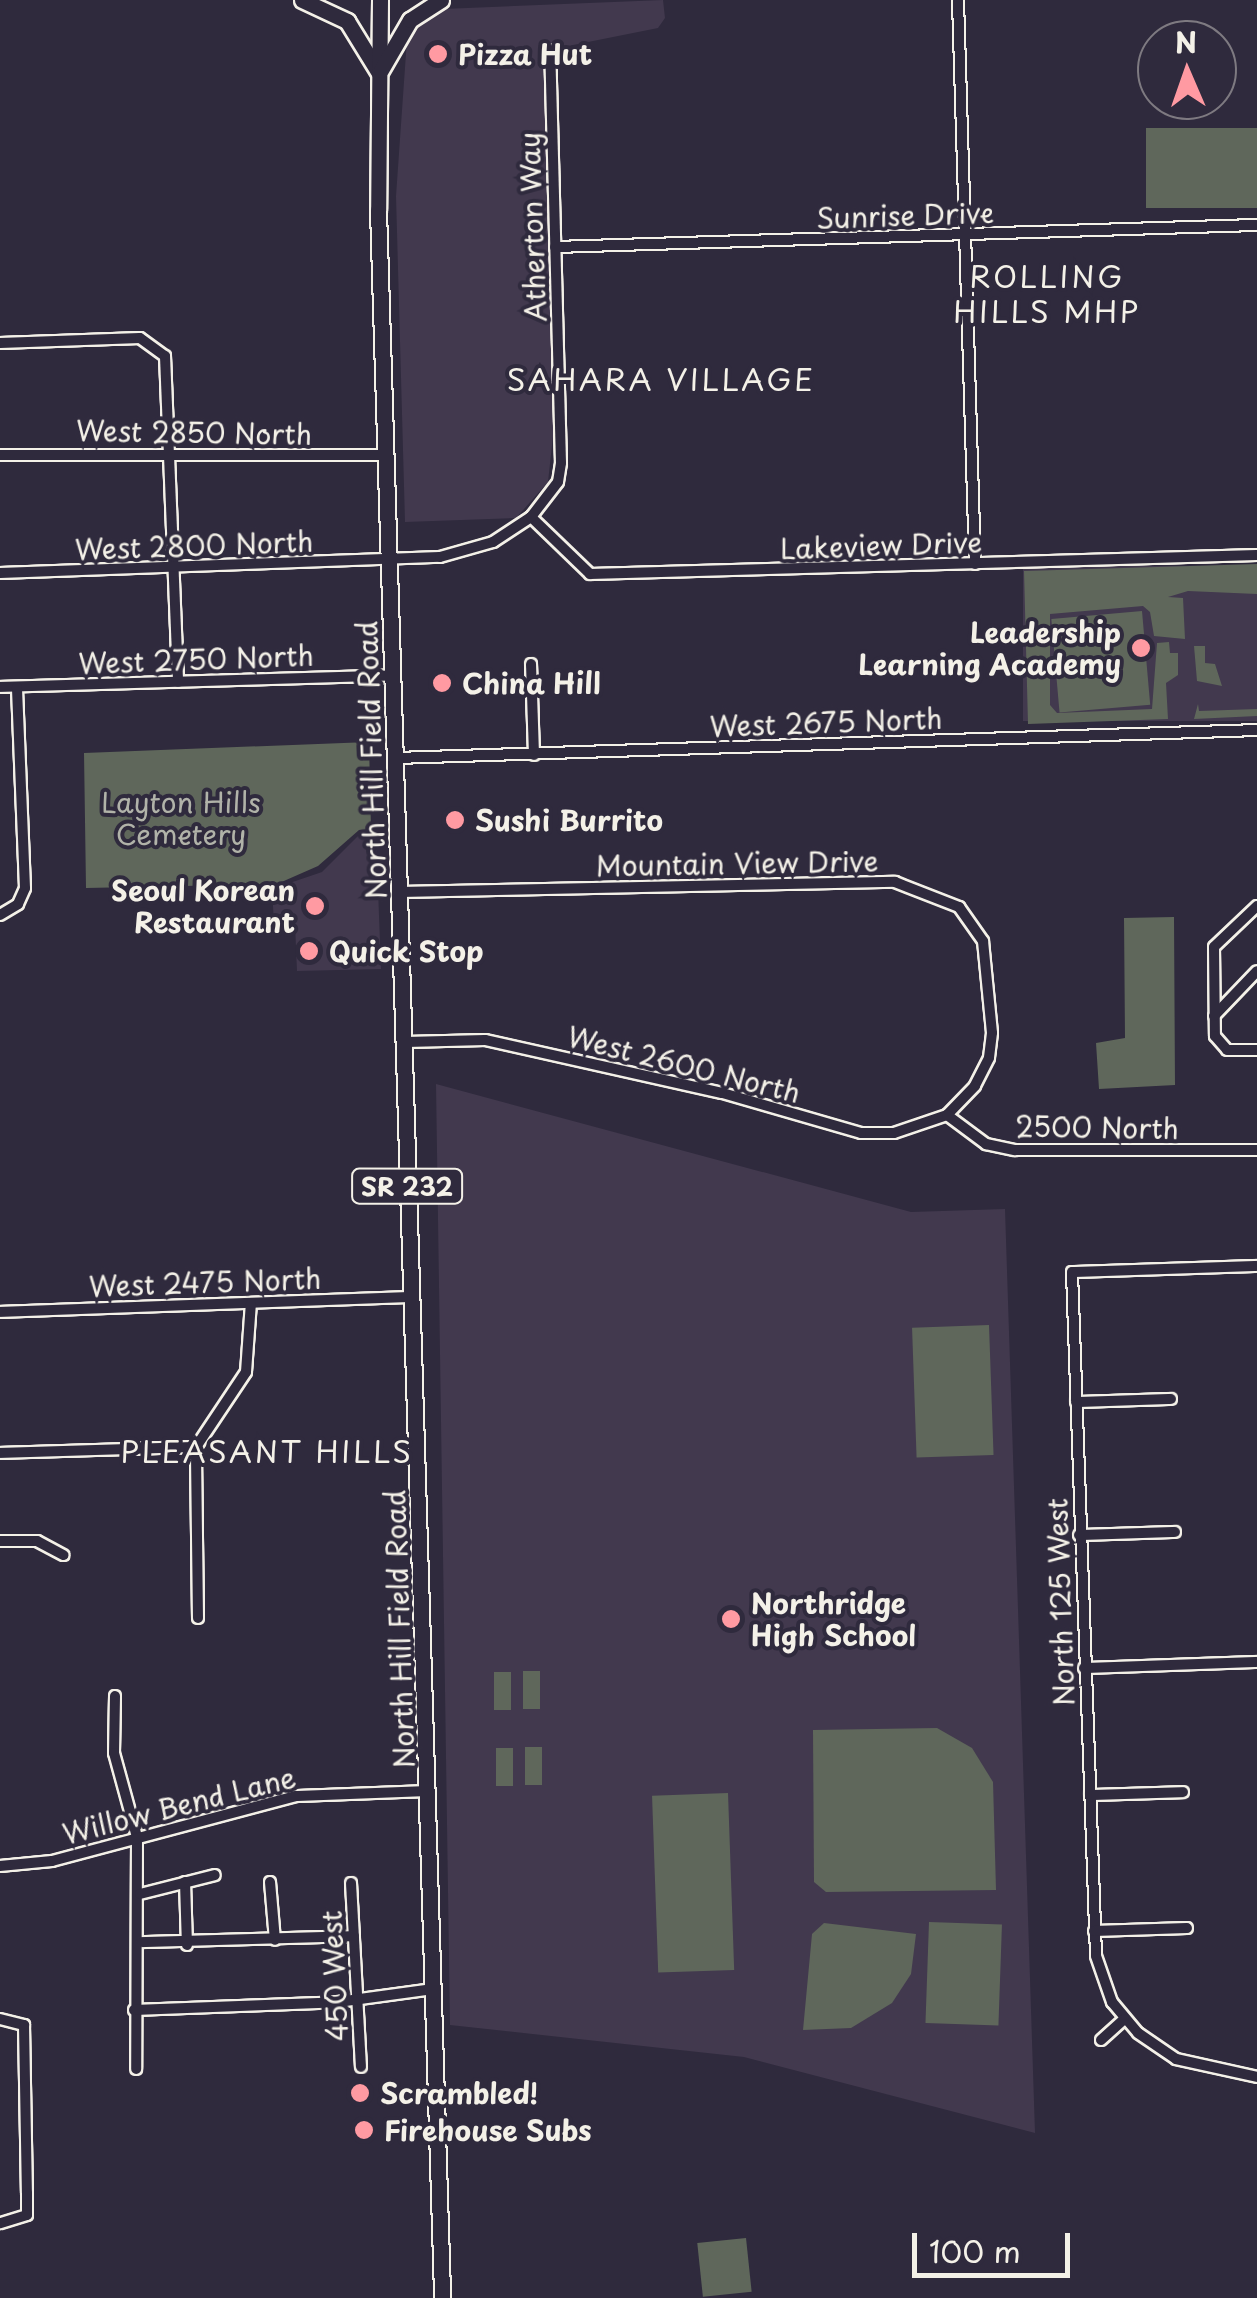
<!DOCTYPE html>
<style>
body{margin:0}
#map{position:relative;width:1257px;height:2298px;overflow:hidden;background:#2f2a3d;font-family:"Playpen Sans",sans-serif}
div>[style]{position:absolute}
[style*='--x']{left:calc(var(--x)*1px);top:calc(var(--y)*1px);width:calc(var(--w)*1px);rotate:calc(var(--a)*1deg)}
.built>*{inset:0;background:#42394e;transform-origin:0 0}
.green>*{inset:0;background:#5f675b;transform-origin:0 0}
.roads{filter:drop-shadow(2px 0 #f4f1e8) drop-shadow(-2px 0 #f4f1e8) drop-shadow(0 2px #f4f1e8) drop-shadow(0 -2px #f4f1e8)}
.minor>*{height:10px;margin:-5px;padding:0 5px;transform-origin:5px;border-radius:5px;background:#2f2a3d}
.primary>*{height:15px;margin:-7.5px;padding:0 7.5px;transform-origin:7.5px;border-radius:7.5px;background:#2f2a3d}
.dots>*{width:28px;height:28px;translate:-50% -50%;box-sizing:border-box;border:5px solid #2f2a3d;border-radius:50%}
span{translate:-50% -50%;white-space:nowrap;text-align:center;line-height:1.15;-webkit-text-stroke:8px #2f2a3d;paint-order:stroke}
.shield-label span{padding:2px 8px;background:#2f2a3d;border:2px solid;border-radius:8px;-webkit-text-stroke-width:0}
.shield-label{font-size:25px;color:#f4f1e8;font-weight:700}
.poi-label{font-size:28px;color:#f4f1e8;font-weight:700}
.left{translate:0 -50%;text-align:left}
.right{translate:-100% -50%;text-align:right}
.street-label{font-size:28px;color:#f4f1e8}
.park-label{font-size:28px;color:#b1b3a9}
.neighbourhood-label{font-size:30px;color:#f4f1e8;letter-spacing:2.5px}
.north{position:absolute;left:1137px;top:20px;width:100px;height:100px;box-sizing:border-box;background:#2f2a3d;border:2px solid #7e7a81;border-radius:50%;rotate:358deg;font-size:28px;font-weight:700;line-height:40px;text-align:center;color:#f4f1e8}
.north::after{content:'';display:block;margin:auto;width:35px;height:45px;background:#ff9aa2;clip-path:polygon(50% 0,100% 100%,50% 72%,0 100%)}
.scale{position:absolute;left:912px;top:2233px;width:158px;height:45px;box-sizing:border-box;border:5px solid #f4f1e8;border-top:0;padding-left:12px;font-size:30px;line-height:35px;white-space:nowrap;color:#f4f1e8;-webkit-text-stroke:8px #2f2a3d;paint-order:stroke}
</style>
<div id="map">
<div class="built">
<i style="clip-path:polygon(663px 0,665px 18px,658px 28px,543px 51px,554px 427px,548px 482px,516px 518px,405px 522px,396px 196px,407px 39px,415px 22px,443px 9px)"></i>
<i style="left:1257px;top:566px;width:155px;height:234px;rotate:90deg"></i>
<i style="clip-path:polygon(376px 835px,381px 969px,297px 971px,295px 924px,274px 924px,272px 889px,322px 872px,358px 836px)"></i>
<i style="clip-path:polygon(436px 1084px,911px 1212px,1005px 1209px,1035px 2133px,744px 2057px,450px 2025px)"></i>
</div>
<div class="green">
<i style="left:1257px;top:128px;width:80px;height:111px;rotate:90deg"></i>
<i style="clip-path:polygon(1257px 564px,1257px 594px,1188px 591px,1168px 597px,1183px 598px,1185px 639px,1154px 636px,1150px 612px,1143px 606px,1050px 614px,1050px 705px,1057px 713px,1152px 709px,1157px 643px,1169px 642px,1170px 653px,1178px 653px,1178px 675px,1166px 683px,1168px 719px,1028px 724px,1024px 571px)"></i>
<i style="left:1142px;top:611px;width:94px;height:91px;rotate:85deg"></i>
<i style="clip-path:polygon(1194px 646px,1205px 646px,1205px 663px,1215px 664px,1222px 686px,1197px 681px)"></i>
<i style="clip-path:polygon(1198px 704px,1199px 711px,1257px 709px,1257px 716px,1194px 719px)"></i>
<i style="clip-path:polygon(369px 742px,371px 829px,359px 830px,318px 866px,277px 884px,86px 888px,84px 753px)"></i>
<i style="clip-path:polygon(1174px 917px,1175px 1085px,1099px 1089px,1096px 1043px,1125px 1038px,1124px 918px)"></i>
<i style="left:989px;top:1325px;width:130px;height:77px;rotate:88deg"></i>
<i style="left:523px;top:1671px;width:17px;height:38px"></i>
<i style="left:494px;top:1672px;width:17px;height:38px"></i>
<i style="clip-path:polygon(937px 1728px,972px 1748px,993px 1782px,996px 1890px,826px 1892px,814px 1882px,813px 1730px)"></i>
<i style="left:525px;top:1747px;width:17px;height:38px"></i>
<i style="left:496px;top:1748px;width:17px;height:38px"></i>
<i style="left:728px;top:1793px;width:177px;height:76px;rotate:88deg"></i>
<i style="left:929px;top:1922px;width:73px;height:101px;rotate:2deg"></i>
<i style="clip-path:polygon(824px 1923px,916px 1934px,911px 1974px,892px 2003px,851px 2028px,803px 2030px,812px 1934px)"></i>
<i style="left:746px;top:2238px;width:54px;height:49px;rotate:84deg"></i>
</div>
<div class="roads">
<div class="minor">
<i style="--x:958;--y:0;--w:564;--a:88.27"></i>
<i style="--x:555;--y:247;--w:702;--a:-1.8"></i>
<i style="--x:0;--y:343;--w:140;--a:-2"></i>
<i style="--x:140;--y:338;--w:31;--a:36"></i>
<i style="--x:165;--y:356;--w:326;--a:87.7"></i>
<i style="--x:0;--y:455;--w:387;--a:0"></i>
<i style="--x:531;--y:517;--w:82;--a:44"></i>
<i style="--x:590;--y:574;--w:667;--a:-1.63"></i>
<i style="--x:0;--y:573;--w:440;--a:-2.1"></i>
<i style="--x:440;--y:557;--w:55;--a:-15.8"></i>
<i style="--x:493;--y:542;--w:45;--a:-33.3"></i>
<i style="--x:531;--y:517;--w:44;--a:-52.4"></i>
<i style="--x:558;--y:482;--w:19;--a:-81"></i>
<i style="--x:561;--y:463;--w:413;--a:-91.5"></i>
<i style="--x:531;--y:664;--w:91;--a:88.1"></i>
<i style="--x:0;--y:687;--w:394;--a:-1.7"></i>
<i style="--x:396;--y:758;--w:861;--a:-1.86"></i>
<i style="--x:400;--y:892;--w:495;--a:-1.2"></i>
<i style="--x:895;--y:882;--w:69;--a:21.3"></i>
<i style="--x:959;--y:907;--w:42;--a:54.8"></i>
<i style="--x:983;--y:941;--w:92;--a:84.4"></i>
<i style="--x:992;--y:1033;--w:25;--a:97"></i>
<i style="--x:989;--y:1058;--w:31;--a:117"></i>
<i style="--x:975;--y:1086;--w:40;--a:134"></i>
<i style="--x:947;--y:1115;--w:56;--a:161.2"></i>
<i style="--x:894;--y:1133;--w:33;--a:180"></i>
<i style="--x:861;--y:1133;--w:145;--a:-163.9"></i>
<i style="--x:722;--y:1093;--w:243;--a:-167.4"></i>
<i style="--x:485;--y:1040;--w:79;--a:178.5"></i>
<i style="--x:1257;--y:906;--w:59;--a:136.4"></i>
<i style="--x:1214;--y:947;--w:89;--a:89.4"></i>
<i style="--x:1215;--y:1036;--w:18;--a:49"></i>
<i style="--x:1227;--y:1050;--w:30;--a:0"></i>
<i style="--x:0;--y:915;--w:21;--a:-31"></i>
<i style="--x:18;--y:904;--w:17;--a:-66"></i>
<i style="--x:25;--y:888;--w:201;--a:-92.3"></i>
<i style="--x:1214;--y:1016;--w:62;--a:-46.3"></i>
<i style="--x:947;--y:1115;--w:49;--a:36.6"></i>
<i style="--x:986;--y:1144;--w:30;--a:12"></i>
<i style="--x:1015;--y:1150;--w:242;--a:0"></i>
<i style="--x:1257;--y:1266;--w:185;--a:178.1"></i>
<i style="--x:1072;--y:1272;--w:684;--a:87.99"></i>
<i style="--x:1096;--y:1956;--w:49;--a:70.8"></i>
<i style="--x:1112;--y:2002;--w:40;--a:50"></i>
<i style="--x:1138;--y:2033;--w:46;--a:34.4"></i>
<i style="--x:1176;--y:2059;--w:83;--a:12.5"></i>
<i style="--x:0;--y:1312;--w:411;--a:-2.1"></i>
<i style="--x:1076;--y:1402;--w:95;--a:-1.8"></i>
<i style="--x:0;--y:1453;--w:196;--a:-1.8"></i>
<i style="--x:1079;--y:1535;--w:96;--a:-1.8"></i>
<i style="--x:0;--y:1541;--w:37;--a:0"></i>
<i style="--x:37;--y:1541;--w:30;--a:28"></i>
<i style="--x:198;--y:1618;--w:171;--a:-90.7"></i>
<i style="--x:196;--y:1447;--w:90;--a:-56.3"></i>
<i style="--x:246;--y:1372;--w:69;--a:-85.9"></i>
<i style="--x:1084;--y:1668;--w:173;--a:-2"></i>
<i style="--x:115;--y:1696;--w:57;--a:91"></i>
<i style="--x:114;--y:1753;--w:87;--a:74.7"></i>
<i style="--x:137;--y:1837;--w:232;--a:90.2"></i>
<i style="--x:1090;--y:1795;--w:93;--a:-1.8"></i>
<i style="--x:0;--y:1866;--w:52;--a:-5.5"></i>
<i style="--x:52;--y:1861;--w:253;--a:-14.9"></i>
<i style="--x:296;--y:1796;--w:133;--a:-2.2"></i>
<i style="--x:185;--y:1882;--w:63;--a:88.2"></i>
<i style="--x:270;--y:1882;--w:58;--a:85.1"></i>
<i style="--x:351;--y:1883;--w:184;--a:86.9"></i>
<i style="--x:140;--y:1894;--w:77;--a:-14.2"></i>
<i style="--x:1094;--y:1931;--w:93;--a:-1.8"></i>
<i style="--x:142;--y:1942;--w:212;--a:-1.6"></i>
<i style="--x:134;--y:2010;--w:204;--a:-2.2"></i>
<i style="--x:338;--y:2002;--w:96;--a:-7.8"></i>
<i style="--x:0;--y:2019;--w:25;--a:14"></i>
<i style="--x:24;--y:2025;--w:168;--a:89"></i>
<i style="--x:27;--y:2193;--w:22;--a:90"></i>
<i style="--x:27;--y:2215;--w:28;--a:163"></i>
<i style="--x:1101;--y:2040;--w:31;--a:-42"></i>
</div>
<div class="primary">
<i style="--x:302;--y:0;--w:50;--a:25"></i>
<i style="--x:347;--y:21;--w:61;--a:58.4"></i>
<i style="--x:380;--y:0;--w:210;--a:90.5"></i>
<i style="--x:378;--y:210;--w:2089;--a:88.24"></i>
<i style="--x:381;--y:70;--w:58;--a:-59.9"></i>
<i style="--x:410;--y:20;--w:37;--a:-33"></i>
</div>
</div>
<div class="dots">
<i style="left:438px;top:54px;background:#ff9aa2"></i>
<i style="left:1141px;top:648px;background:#ff9aa2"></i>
<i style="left:442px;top:683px;background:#ff9aa2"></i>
<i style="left:455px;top:820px;background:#ff9aa2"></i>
<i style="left:315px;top:906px;background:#ff9aa2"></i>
<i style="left:309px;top:951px;background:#ff9aa2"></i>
<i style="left:731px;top:1619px;background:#ff9aa2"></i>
<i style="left:360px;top:2093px;background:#ff9aa2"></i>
<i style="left:364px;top:2130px;background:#ff9aa2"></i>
</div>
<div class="shield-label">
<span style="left:407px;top:1186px">SR 232</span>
</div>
<div class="poi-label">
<span class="left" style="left:458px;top:54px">Pizza Hut</span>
<span class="right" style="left:1121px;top:648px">Leadership<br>Learning Academy</span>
<span class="left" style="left:462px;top:683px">China Hill</span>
<span class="left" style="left:475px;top:820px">Sushi Burrito</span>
<span class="right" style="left:295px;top:906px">Seoul Korean<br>Restaurant</span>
<span class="left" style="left:329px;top:951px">Quick Stop</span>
<span class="left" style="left:751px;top:1619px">Northridge<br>High School</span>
<span class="left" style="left:380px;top:2093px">Scrambled!</span>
<span class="left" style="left:384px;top:2130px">Firehouse Subs</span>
</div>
<div class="street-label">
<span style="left:905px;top:215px;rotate:-2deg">Sunrise Drive</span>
<span style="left:532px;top:227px;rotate:-92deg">Atherton Way</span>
<span style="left:194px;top:432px;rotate:1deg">West 2850 North</span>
<span style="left:194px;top:545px;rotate:-2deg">West 2800 North</span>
<span style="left:881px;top:545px;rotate:-2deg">Lakeview Drive</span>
<span style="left:196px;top:659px;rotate:-2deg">West 2750 North</span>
<span style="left:826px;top:722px;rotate:-2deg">West 2675 North</span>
<span style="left:371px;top:760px;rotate:-92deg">North Hill Field Road</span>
<span style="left:737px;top:863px;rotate:-1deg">Mountain View Drive</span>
<span style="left:684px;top:1064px;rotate:14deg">West 2600 North</span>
<span style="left:1097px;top:1127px;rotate:1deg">2500 North</span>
<span style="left:205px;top:1282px;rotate:-2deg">West 2475 North</span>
<span style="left:1060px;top:1602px;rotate:-92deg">North 125 West</span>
<span style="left:399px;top:1629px;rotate:-92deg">North Hill Field Road</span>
<span style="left:179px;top:1805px;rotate:-14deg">Willow Bend Lane</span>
<span style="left:334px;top:1976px;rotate:-93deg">450 West</span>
</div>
<div class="park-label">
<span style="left:181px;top:818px">Layton Hills<br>Cemetery</span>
</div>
<div class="neighbourhood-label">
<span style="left:1047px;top:293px">ROLLING<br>HILLS MHP</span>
<span style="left:661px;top:379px">SAHARA VILLAGE</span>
<span style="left:267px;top:1451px">PLEASANT HILLS</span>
</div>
<div class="north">N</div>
<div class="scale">100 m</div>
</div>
